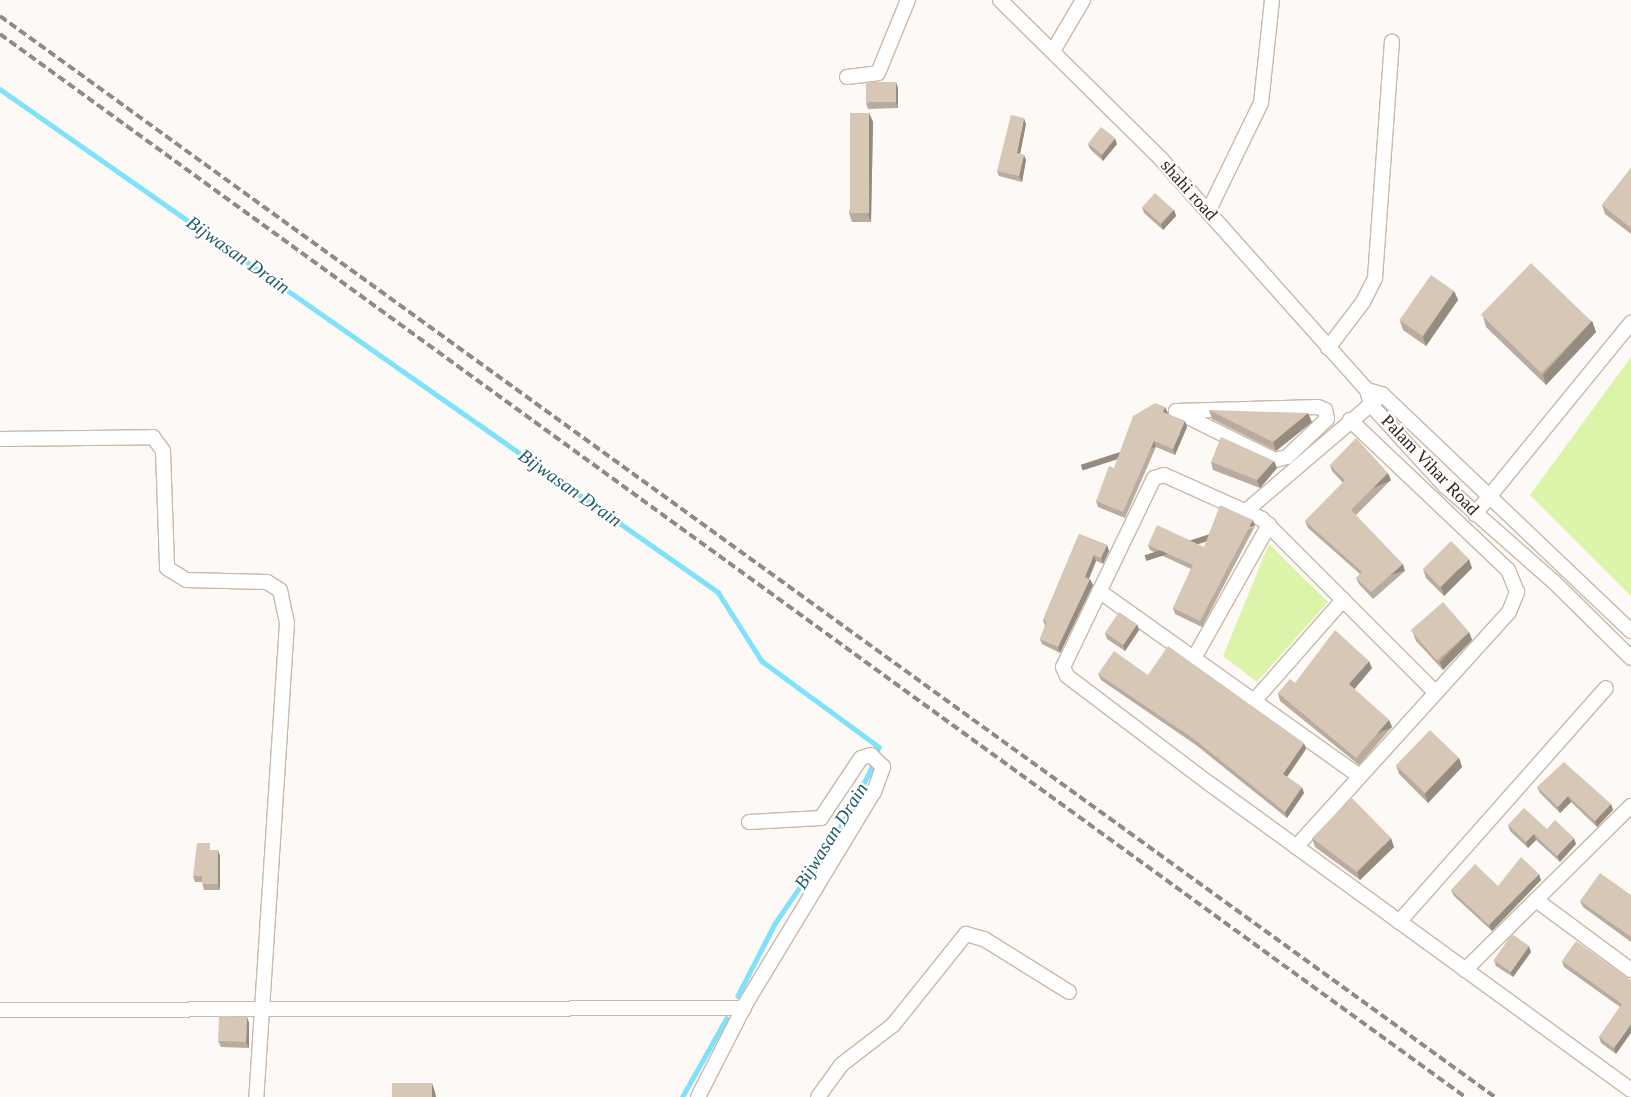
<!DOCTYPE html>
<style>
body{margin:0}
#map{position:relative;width:1631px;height:1097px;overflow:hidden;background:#fdf9f6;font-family:Georgia,serif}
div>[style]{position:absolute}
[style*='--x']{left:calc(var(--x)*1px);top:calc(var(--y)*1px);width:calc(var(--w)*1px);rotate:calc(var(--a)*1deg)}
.green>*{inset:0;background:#dcf3aa}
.stream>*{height:4.5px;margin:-2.25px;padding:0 2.25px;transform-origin:2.25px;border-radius:2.25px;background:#7fe2fd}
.roads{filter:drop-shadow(1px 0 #c9b9a9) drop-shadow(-1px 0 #c9b9a9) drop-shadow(0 1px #c9b9a9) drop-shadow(0 -1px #c9b9a9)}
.minor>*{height:14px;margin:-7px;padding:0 7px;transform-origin:7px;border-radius:7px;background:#fff}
.rail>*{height:4px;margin-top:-2px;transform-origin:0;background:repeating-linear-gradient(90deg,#908a85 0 8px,transparent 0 12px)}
.wall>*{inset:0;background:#b9ab9d}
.shaded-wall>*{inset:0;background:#968b7f;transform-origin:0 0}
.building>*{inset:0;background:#d7c7b6;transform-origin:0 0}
span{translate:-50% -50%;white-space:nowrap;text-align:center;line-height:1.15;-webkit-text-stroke:4.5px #fff;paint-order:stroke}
.street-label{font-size:18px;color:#2a241d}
.water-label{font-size:19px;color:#245b6a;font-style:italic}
</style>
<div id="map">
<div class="green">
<i style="clip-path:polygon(1631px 357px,1631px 596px,1530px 495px)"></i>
<i style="clip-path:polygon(1269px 544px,1328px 602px,1257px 682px,1223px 656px)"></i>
</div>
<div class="stream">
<i style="--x:0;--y:89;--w:877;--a:35.01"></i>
<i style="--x:718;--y:592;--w:82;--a:57.5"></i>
<i style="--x:762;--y:661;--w:145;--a:36.3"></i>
<i style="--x:879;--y:747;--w:29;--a:110"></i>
<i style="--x:869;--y:774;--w:66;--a:118.1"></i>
<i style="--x:838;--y:832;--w:112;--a:124.4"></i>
<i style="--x:775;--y:924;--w:81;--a:117.2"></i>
<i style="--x:682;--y:1097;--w:90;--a:-60.6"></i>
</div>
<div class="roads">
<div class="minor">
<i style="--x:1000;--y:0;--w:226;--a:44.6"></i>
<i style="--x:1161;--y:159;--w:310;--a:48.3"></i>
<i style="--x:1367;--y:390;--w:16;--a:75"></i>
<i style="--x:1371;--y:405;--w:110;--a:47.6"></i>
<i style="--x:1445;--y:486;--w:145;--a:41.4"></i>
<i style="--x:1554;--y:582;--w:108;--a:44.6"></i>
<i style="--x:1053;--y:51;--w:59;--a:-59.5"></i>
<i style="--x:847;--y:77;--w:31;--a:-7"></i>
<i style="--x:878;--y:73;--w:79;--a:-67.7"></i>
<i style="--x:1208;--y:212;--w:121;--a:-64.1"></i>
<i style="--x:1261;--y:103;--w:104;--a:-83.9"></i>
<i style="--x:1328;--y:348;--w:58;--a:-52.7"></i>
<i style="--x:1363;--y:302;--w:27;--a:-63"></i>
<i style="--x:1375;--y:278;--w:237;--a:-85.9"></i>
<i style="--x:1367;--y:390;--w:16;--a:15"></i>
<i style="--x:1382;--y:394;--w:344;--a:43.6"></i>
<i style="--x:1318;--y:407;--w:8;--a:23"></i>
<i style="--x:1325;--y:410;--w:9;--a:77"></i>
<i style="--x:1327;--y:419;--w:55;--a:136.5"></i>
<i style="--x:1287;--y:457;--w:12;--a:166"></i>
<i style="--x:1275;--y:460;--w:110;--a:-153.7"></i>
<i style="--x:1176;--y:411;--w:142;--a:-1.6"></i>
<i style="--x:0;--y:439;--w:153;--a:-0.7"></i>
<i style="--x:153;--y:437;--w:17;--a:54"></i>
<i style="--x:163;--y:451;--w:117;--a:88"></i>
<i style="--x:167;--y:568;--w:22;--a:32"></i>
<i style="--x:186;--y:580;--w:81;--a:1.4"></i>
<i style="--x:267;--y:582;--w:15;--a:32"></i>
<i style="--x:280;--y:590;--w:34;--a:78"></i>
<i style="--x:287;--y:623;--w:475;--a:93.7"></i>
<i style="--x:1246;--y:511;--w:172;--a:-40.5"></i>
<i style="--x:1475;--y:514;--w:247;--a:-50.8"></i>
<i style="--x:1099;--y:591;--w:319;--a:35.4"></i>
<i style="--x:1194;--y:658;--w:153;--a:-60.6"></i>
<i style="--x:1436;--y:693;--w:246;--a:-135"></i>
<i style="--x:1262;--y:519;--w:107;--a:-155.8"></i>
<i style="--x:1164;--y:475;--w:10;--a:163"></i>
<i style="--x:1154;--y:478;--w:210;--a:115.7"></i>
<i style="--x:1063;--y:667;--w:10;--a:66"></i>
<i style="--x:1067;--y:676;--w:179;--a:37.1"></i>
<i style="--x:1210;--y:784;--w:520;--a:36.01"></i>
<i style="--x:1254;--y:701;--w:135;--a:-48.6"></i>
<i style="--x:1296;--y:847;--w:317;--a:-47.8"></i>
<i style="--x:1509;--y:612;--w:22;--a:-68"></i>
<i style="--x:1517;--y:592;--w:24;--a:-112"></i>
<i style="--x:1508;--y:570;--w:218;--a:-136.5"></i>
<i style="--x:1536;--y:900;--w:118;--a:36.4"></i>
<i style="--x:1399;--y:922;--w:312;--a:-48.5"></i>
<i style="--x:1465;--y:970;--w:233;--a:-44.7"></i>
<i style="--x:0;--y:1010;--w:744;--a:-0.15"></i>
<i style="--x:698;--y:1097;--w:106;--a:-62.9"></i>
<i style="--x:746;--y:1003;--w:247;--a:-58.8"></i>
<i style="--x:874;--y:792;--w:27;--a:-70"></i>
<i style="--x:883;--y:767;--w:17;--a:-135"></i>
<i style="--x:871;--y:755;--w:10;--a:163"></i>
<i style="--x:861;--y:758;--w:72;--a:123.7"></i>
<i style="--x:821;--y:818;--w:72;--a:176.8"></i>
<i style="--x:818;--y:1097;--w:39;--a:-54"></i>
<i style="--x:841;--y:1065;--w:66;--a:-37.6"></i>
<i style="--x:893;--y:1025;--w:117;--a:-51.3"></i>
<i style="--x:966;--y:934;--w:19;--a:16"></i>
<i style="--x:984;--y:939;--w:100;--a:31.9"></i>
</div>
</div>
<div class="rail">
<i style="--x:0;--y:16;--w:1845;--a:35.87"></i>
<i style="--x:0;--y:34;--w:1810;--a:35.96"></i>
</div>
<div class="wall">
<i style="clip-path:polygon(898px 88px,898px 108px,868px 109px,866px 103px)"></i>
<i style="clip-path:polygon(869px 113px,873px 122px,871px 222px,852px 222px,849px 213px)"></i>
<i style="clip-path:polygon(1026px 124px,1020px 154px,1024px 155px,1026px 160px,1022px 182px,999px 176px,997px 171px)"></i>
<i style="clip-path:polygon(1088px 144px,1117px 144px,1103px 161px,1090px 149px)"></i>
<i style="clip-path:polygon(1631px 168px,1631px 234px,1605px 214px,1602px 205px)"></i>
<i style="clip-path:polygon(1142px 207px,1174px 210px,1176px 216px,1163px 230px,1144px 213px)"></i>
<i style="clip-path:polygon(1454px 291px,1458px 300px,1426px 346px,1403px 330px,1400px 321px)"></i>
<i style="clip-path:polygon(1483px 316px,1592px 321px,1596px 332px,1546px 385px,1486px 327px)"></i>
<i style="clip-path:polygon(1165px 407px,1167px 414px,1185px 421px,1187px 427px,1175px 455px,1156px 447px,1125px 518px,1098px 507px,1096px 501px,1114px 468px)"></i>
<i style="clip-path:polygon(1209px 410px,1312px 422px,1276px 451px,1212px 419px)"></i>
<i style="clip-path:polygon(1274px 461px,1277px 468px,1260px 488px,1213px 470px,1211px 462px)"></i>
<i style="clip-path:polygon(1330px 465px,1391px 480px,1356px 515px,1405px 571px,1373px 599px,1359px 584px,1356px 578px,1360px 574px,1308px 528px,1305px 521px,1343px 483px,1332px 471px)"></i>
<i style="clip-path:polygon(1255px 526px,1202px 627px,1175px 614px,1173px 608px,1191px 569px,1150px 550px,1148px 545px,1204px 547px)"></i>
<i style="clip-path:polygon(1079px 534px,1107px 545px,1109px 551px,1103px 564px,1096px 561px,1089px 579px,1090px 579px,1093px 585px,1060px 653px,1042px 644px,1040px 639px,1045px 626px,1043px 620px)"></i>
<i style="clip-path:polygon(1472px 568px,1444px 596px,1426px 578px,1423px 569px)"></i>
<i style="clip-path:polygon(1137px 624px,1139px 630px,1125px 651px,1107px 639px,1105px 633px)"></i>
<i style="clip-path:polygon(1469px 632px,1472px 640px,1443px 670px,1416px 641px,1413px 633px)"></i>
<i style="clip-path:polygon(1372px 668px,1354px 689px,1389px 720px,1392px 727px,1359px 765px,1280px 701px,1278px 693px,1295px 683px)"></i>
<i style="clip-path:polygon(1098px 674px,1148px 675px,1306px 749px,1287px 777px,1304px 793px,1287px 818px,1196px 745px,1101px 680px)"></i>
<i style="clip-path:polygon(1459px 758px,1462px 767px,1428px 803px,1399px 774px,1396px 765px)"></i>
<i style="clip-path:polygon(1537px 787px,1611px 804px,1613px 810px,1597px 827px,1571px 802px,1560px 813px,1540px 793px)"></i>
<i style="clip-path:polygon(1508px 825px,1547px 829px,1576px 844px,1560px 862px,1536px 840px,1528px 848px,1510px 831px)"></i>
<i style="clip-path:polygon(1312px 838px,1394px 847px,1360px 880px,1315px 847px)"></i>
<i style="clip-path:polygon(212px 850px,220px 856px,220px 890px,204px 890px,202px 882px,195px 882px,193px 876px)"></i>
<i style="clip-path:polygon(1541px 880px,1492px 931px,1454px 896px,1451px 890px,1498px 886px)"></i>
<i style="clip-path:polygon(1631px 895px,1631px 942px,1583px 907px,1580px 901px)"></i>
<i style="clip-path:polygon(1531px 952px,1513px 977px,1496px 966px,1494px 960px)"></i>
<i style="clip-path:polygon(1562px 961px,1631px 980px,1616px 1054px,1601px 1043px,1599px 1037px,1620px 1007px,1564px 967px)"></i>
<i style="clip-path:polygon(247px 1017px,249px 1023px,249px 1048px,221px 1047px,218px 1041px)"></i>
</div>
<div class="shaded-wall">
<i style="clip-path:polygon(896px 82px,898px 88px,898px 108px,896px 102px)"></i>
<i style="clip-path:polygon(869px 113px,873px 122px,871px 222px,868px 214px)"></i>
<i style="clip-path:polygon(1024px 118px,1026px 124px,1019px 159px,1017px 153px)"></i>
<i style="clip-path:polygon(1115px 138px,1117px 144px,1103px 161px,1101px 155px)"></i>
<i style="clip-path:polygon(1024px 155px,1026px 160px,1022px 182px,1019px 176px)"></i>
<i style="clip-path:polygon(1174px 210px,1176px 216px,1163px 230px,1161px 224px)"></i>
<i style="clip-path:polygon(1454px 291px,1458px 300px,1426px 346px,1423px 337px)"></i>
<i style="clip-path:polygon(1592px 321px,1596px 332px,1546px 385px,1543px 375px)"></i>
<i style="clip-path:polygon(1165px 407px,1168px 413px,1166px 418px,1163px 412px)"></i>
<i style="clip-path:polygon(1308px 413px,1312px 422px,1276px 451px,1273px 442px)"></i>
<i style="clip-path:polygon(1185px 421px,1187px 427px,1175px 455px,1173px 449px)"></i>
<i style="left:1154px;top:441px;width:6px;height:77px;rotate:72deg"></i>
<i style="clip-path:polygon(1274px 461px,1277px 468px,1260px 488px,1257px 480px)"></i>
<i style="left:1388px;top:473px;width:8px;height:52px;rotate:67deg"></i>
<i style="left:1253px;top:520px;width:6px;height:114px;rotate:72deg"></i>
<i style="clip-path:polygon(1107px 545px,1109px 551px,1103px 564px,1101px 558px)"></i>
<i style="clip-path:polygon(1094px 555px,1096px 561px,1087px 583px,1085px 577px)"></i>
<i style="clip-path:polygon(1469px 559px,1472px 568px,1444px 596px,1441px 587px)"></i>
<i style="left:1403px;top:564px;width:7px;height:43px;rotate:74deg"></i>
<i style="clip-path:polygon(1090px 579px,1093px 585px,1060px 653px,1058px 647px)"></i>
<i style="clip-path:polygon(1137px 624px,1139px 630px,1125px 651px,1123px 645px)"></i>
<i style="clip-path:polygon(1469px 632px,1472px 640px,1443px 670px,1440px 662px)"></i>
<i style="clip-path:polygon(1369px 661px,1372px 668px,1352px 692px,1349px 684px)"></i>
<i style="left:1389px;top:720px;width:8px;height:50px;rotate:67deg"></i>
<i style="clip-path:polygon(1304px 743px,1306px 749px,1285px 780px,1283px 774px)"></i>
<i style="clip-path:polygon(1459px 758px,1462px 767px,1428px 803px,1425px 794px)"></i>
<i style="clip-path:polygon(1302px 787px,1304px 793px,1287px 818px,1285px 812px)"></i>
<i style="clip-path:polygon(1568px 796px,1571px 802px,1560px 813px,1558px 807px)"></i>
<i style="clip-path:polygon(1611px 804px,1613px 810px,1597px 827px,1595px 821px)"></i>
<i style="clip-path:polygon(1534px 834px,1536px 840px,1528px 848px,1526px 842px)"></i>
<i style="clip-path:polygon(1391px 838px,1394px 847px,1360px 880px,1357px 872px)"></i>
<i style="clip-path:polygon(1574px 838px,1576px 844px,1560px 862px,1557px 856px)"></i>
<i style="clip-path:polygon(218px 850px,220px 856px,220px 890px,218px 884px)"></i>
<i style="clip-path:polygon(1539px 874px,1541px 880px,1492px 931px,1489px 925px)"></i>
<i style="clip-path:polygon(1529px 946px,1531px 952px,1513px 977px,1510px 971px)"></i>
<i style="clip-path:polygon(247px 1017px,249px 1023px,249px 1048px,246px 1042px)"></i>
<i style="clip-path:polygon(1631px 1024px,1631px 1033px,1616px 1054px,1614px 1048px)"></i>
<i style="clip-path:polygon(432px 1083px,435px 1092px,436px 1097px,432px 1097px)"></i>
</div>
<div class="building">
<i style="left:896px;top:82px;width:20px;height:30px;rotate:90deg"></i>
<i style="left:850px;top:113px;width:19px;height:100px"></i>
<i style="clip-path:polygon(1011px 115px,1024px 118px,1017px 153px,1024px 155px,1019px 176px,997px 171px)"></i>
<i style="left:1101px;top:127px;width:18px;height:21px;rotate:38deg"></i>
<i style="clip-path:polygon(1631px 168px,1631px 228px,1602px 205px)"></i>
<i style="left:1155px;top:193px;width:25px;height:19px;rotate:42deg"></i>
<i style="left:1531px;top:263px;width:84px;height:72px;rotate:44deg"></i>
<i style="left:1431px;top:275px;width:28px;height:55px;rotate:35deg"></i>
<i style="clip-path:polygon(1155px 403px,1165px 407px,1163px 412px,1185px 421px,1173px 449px,1154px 441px,1123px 512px,1096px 501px,1109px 466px,1114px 468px,1133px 416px)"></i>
<i style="clip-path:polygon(1209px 410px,1308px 413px,1273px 442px)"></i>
<i style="clip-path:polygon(1221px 437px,1274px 461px,1257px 480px,1211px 462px)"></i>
<i style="clip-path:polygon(1356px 438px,1388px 473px,1351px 510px,1403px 564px,1371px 592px,1356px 578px,1362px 572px,1305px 521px,1345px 480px,1330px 465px)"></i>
<i style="clip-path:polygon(1220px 505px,1253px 520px,1200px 621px,1173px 608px,1193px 565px,1148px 545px,1157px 525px,1204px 547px)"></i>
<i style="clip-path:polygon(1079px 534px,1107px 545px,1101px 558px,1094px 555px,1085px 577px,1090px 579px,1058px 647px,1040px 639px,1047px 621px,1043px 620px)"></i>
<i style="left:1451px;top:541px;width:25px;height:40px;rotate:45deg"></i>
<i style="left:1443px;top:602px;width:40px;height:43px;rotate:49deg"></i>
<i style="left:1119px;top:612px;width:22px;height:25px;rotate:34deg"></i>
<i style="clip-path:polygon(1335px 630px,1369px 661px,1349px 684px,1389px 720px,1356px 758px,1278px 693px,1290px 679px,1295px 683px)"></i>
<i style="clip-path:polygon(1168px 646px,1304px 743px,1283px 774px,1302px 787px,1285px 812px,1194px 739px,1098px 674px,1114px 651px,1148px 675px)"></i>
<i style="left:1430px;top:730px;width:40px;height:49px;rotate:44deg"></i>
<i style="clip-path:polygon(1564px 762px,1611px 804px,1595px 821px,1568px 796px,1558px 807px,1537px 787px)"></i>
<i style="clip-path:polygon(1352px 798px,1391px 838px,1357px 872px,1312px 838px)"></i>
<i style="clip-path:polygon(1524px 808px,1547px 829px,1555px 820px,1574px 838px,1557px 856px,1534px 834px,1526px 842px,1508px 825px)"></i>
<i style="clip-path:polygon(197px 843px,210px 843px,210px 850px,218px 850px,218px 884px,202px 884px,202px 876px,193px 876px)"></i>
<i style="clip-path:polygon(1521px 857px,1539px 874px,1489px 925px,1451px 890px,1475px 864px,1498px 886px)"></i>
<i style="clip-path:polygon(1600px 873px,1631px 895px,1631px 937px,1580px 901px)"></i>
<i style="left:1512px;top:934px;width:21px;height:32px;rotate:35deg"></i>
<i style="clip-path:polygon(1576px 941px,1631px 980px,1631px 1024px,1614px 1048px,1599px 1037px,1622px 1004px,1562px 961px)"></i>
<i style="left:219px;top:1016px;width:28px;height:25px;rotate:2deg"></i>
<i style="left:392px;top:1083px;width:40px;height:14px"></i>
</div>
<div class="street-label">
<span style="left:1189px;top:190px;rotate:48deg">shahi road</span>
<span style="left:1430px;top:465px;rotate:46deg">Palam Vihar Road</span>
</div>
<div class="water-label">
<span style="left:238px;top:255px;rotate:35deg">Bijwasan Drain</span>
<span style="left:570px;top:488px;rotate:35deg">Bijwasan Drain</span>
<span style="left:831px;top:836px;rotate:-58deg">Bijwasan Drain</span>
</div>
</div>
